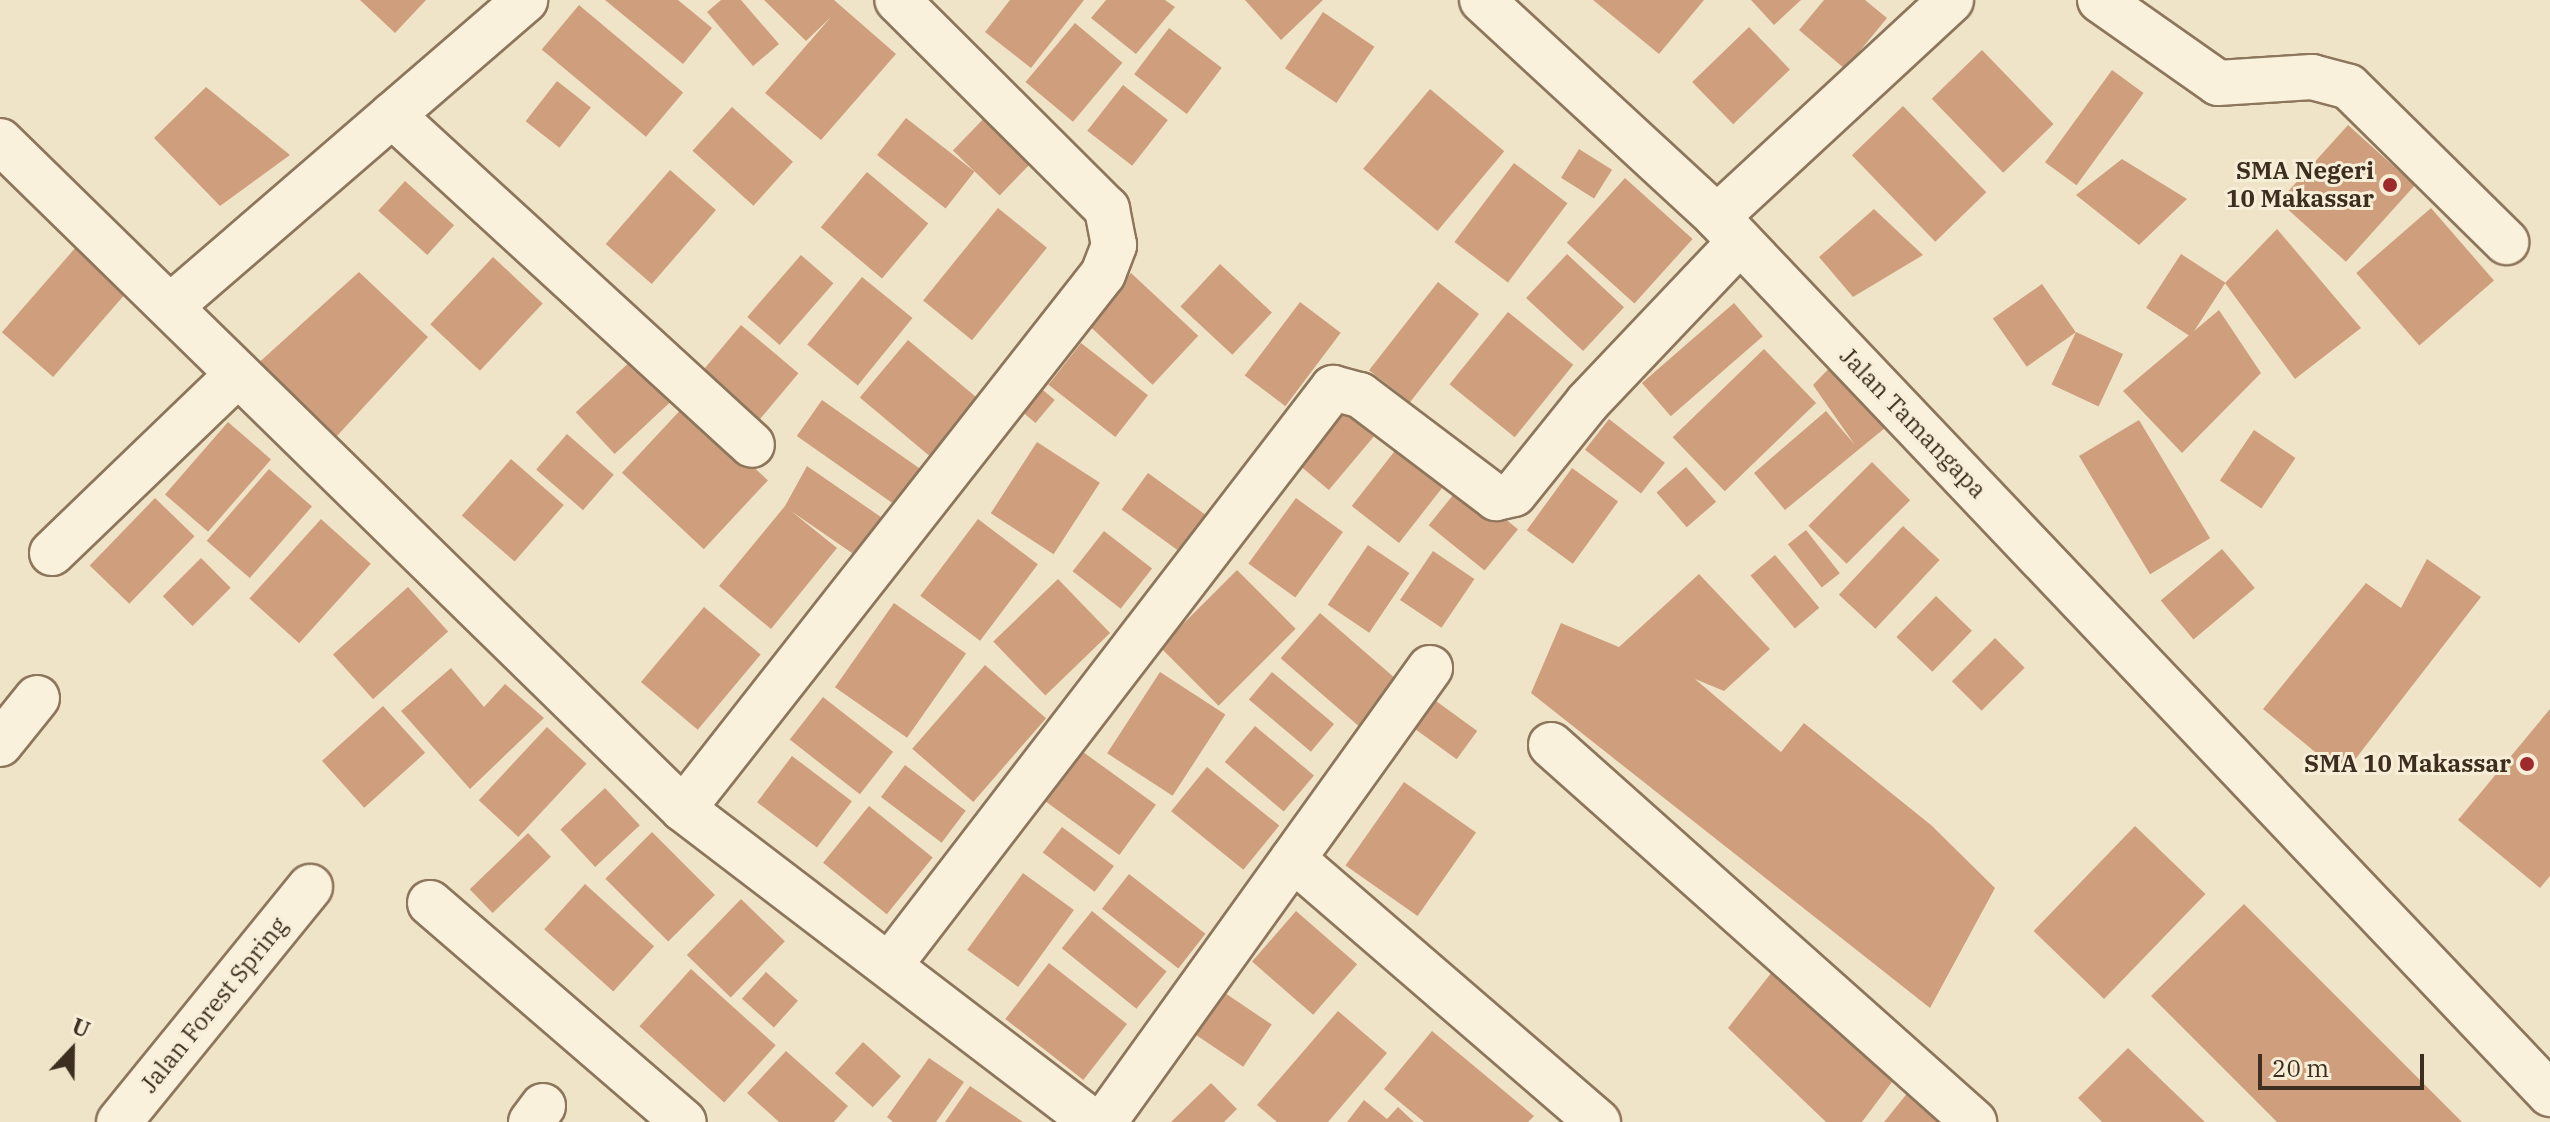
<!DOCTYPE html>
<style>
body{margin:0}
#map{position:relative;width:2550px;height:1122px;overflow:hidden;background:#f0e4c8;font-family:"IBM Plex Serif",serif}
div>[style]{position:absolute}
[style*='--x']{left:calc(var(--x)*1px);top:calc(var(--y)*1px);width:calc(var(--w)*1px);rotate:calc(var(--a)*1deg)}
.building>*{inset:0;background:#cf9f7d;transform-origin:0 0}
.roads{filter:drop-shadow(2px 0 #8d765c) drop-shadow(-2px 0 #8d765c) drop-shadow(0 2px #8d765c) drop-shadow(0 -2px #8d765c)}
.minor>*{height:44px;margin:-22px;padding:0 22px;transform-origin:22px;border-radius:22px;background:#faf1dc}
.dots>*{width:22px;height:22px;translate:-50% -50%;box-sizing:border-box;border:4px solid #f7eed8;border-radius:50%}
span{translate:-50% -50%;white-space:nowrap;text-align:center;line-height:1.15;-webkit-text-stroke:6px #f7eed8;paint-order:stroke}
.poi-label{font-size:24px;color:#3d2e20;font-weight:700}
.right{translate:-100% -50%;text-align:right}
.street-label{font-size:24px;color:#3d2e20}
.north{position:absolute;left:32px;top:1010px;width:80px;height:80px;-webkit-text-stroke:6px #f7eed8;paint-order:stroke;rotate:22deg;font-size:22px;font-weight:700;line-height:32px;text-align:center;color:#3d2e20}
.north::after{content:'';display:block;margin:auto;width:28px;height:36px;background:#3d2e20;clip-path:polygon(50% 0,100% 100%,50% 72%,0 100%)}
.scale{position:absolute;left:2258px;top:1054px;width:166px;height:36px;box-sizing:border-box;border:4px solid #3d2e20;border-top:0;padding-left:10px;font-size:24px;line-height:28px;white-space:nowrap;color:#3d2e20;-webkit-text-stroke:6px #f7eed8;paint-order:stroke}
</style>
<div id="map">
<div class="building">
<i style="clip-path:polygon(360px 0,426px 0,395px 33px)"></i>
<i style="clip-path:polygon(605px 0,678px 0,712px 28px,683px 64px)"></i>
<i style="clip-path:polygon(721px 0,741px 0,779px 44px,753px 66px,707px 12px)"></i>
<i style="clip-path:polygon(764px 0,834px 0,896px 54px,821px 140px,765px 93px,831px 17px,806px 41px)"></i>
<i style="clip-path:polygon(1010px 0,1084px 0,1031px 68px,985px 32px)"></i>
<i style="clip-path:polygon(1106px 0,1165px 0,1175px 7px,1136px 54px,1091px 18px)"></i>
<i style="clip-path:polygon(1245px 0,1323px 0,1281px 40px)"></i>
<i style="clip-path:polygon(1593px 0,1704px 0,1659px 54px)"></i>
<i style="clip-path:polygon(1751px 0,1801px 0,1774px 25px)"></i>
<i style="clip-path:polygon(1824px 0,1865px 0,1887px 18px,1845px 69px,1799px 30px)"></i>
<i style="left:579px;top:5px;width:136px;height:58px;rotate:40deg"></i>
<i style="left:1323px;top:12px;width:62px;height:68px;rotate:34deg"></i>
<i style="left:1075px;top:23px;width:62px;height:77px;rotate:40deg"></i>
<i style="left:1749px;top:27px;width:59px;height:79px;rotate:46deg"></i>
<i style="left:1169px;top:28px;width:66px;height:58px;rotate:37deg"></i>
<i style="left:1982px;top:50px;width:103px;height:70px;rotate:46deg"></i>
<i style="left:2112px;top:70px;width:39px;height:114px;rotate:36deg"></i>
<i style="left:557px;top:81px;width:43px;height:51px;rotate:38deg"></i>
<i style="left:1123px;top:85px;width:57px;height:58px;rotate:38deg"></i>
<i style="clip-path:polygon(206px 87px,290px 155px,220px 206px,154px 138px)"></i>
<i style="left:1430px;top:89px;width:97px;height:104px;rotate:40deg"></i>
<i style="left:1903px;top:106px;width:120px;height:71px;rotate:46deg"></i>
<i style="left:732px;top:107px;width:82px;height:59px;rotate:42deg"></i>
<i style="left:989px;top:113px;width:65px;height:52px;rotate:44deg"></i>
<i style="left:906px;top:118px;width:87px;height:47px;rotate:38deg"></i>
<i style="left:2348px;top:125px;width:90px;height:103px;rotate:42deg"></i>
<i style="left:1579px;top:149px;width:39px;height:34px;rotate:32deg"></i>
<i style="clip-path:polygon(2122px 159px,2187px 199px,2139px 245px,2076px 195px)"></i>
<i style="left:1514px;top:163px;width:67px;height:99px;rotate:37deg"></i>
<i style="left:670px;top:170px;width:61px;height:98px;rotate:41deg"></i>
<i style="left:867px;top:172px;width:80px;height:72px;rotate:40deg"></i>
<i style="left:1625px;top:178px;width:91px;height:87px;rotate:42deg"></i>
<i style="left:405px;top:181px;width:66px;height:40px;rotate:42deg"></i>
<i style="left:998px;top:208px;width:63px;height:119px;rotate:39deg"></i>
<i style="left:2431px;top:208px;width:96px;height:99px;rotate:49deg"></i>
<i style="clip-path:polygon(1874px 209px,1923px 255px,1853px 297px,1819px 257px)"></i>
<i style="clip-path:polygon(2277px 229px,2361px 328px,2295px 379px,2225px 283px)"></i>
<i style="left:76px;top:247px;width:68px;height:113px;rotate:41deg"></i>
<i style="left:1567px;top:254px;width:78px;height:60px;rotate:43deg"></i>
<i style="left:2181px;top:254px;width:53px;height:64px;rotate:33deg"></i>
<i style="left:801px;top:255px;width:43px;height:82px;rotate:41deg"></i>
<i style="left:493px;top:257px;width:68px;height:92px;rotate:43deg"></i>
<i style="left:1220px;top:264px;width:71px;height:58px;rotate:43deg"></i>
<i style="clip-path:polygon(359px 272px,428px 337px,337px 436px,254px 367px)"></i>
<i style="left:1131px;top:273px;width:92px;height:67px;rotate:43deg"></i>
<i style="left:862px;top:277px;width:65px;height:87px;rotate:39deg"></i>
<i style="left:1438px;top:282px;width:52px;height:112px;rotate:38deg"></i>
<i style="left:2042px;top:284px;width:59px;height:60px;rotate:55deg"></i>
<i style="left:1300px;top:302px;width:51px;height:92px;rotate:37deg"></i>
<i style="left:1734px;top:303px;width:44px;height:122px;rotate:49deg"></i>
<i style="clip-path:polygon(2219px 310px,2261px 373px,2182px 453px,2123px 391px)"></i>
<i style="left:1508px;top:312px;width:84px;height:93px;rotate:39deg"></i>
<i style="left:741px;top:325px;width:75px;height:60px;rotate:40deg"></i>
<i style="left:2076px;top:332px;width:52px;height:58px;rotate:25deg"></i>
<i style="left:908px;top:340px;width:97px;height:75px;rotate:40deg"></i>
<i style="left:1081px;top:343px;width:85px;height:53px;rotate:38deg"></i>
<i style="left:1764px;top:349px;width:75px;height:127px;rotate:46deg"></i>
<i style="left:635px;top:357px;width:57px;height:81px;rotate:47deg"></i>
<i style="clip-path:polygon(1837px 360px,1891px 423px,1785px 510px,1754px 473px,1826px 411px,1855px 445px,1813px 385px)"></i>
<i style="left:1031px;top:380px;width:31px;height:30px;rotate:40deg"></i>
<i style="left:822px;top:400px;width:121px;height:44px;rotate:35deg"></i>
<i style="left:1334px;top:403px;width:52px;height:70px;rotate:40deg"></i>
<i style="left:686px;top:404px;width:112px;height:94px;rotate:43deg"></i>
<i style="left:1609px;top:419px;width:71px;height:39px;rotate:38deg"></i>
<i style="left:2139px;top:420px;width:138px;height:70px;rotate:59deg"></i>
<i style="left:228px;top:422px;width:57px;height:96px;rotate:41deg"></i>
<i style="left:2254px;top:430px;width:50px;height:61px;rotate:34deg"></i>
<i style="left:567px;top:434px;width:62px;height:47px;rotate:41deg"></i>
<i style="left:1037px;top:442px;width:75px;height:85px;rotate:33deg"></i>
<i style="left:1401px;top:443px;width:60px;height:80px;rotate:38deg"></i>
<i style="left:511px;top:459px;width:70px;height:75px;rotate:41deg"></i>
<i style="left:1872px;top:462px;width:54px;height:90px;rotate:45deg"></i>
<i style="clip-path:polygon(807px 466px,891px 524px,865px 562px,791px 511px,837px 548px,771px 629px,719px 586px,785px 506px)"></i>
<i style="left:1686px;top:467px;width:46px;height:39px;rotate:49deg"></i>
<i style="left:1572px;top:468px;width:57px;height:77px;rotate:36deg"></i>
<i style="left:269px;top:469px;width:57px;height:95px;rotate:41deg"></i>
<i style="left:1148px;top:473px;width:78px;height:45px;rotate:36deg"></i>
<i style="left:1462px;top:484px;width:72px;height:53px;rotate:39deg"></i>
<i style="left:155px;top:498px;width:55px;height:94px;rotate:44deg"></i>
<i style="left:1296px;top:498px;width:58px;height:81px;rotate:36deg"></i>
<i style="left:321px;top:519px;width:67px;height:107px;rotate:42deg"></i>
<i style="left:978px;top:519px;width:75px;height:96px;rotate:37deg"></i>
<i style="left:1903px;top:526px;width:50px;height:94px;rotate:43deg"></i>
<i style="left:1806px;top:530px;width:55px;height:23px;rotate:52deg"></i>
<i style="left:1104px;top:531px;width:61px;height:51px;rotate:38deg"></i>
<i style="left:1368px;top:545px;width:50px;height:72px;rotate:34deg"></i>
<i style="left:2222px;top:549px;width:51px;height:80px;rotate:50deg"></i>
<i style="left:1433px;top:551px;width:50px;height:59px;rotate:34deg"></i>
<i style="left:1775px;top:555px;width:69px;height:32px;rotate:50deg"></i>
<i style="left:201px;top:558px;width:42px;height:54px;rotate:45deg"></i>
<i style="clip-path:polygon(2427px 559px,2481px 597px,2343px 775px,2263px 709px,2366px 583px,2401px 608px)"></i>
<i style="left:1237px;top:570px;width:83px;height:109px;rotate:45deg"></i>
<i style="clip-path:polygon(1699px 574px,1770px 649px,1724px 691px,1695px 679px,1781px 752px,1804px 723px,1931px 825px,1995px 888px,1930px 1008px,1531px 693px,1561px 623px,1619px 647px)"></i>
<i style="left:1058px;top:579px;width:75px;height:90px;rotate:46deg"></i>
<i style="left:408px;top:587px;width:60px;height:101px;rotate:48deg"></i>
<i style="left:1936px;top:596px;width:50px;height:57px;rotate:44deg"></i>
<i style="left:894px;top:603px;width:88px;height:103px;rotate:35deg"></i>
<i style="left:704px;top:607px;width:74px;height:98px;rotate:40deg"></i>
<i style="left:1320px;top:613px;width:103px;height:60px;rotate:41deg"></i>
<i style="left:1995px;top:638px;width:42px;height:61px;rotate:45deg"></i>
<i style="left:985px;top:665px;width:81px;height:111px;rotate:41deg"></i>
<i style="clip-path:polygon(451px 668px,484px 707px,505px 684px,544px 718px,470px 789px,401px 711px)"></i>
<i style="left:1160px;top:672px;width:78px;height:97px;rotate:33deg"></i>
<i style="left:1272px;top:672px;width:81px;height:36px;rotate:40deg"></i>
<i style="left:823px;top:697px;width:89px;height:54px;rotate:38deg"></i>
<i style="left:1436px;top:701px;width:51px;height:35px;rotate:36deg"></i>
<i style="left:383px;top:706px;width:63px;height:82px;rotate:48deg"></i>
<i style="clip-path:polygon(2550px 709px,2550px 876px,2540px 888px,2458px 820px)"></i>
<i style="left:1255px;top:726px;width:77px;height:47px;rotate:40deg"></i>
<i style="left:547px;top:727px;width:54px;height:100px;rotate:43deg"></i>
<i style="left:1079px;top:749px;width:95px;height:62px;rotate:36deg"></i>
<i style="left:792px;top:756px;width:75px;height:58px;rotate:37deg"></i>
<i style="left:905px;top:765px;width:76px;height:40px;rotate:37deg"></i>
<i style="left:1207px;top:767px;width:93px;height:57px;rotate:39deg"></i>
<i style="left:1404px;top:782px;width:88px;height:102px;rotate:35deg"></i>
<i style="left:605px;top:788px;width:51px;height:61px;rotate:47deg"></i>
<i style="left:869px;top:806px;width:82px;height:73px;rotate:39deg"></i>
<i style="left:2135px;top:826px;width:98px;height:146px;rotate:44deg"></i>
<i style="left:1062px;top:827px;width:65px;height:32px;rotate:37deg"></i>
<i style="left:652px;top:832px;width:89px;height:66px;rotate:45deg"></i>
<i style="left:528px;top:833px;width:33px;height:81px;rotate:46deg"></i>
<i style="left:1023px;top:873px;width:63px;height:95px;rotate:36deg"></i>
<i style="left:1129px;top:874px;width:97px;height:44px;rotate:38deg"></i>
<i style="left:585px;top:884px;width:93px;height:61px;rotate:42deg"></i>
<i style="left:741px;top:899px;width:61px;height:78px;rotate:44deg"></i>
<i style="clip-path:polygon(2244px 904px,2462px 1122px,2277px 1122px,2151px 996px)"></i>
<i style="left:1092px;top:911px;width:96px;height:48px;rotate:39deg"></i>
<i style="left:1296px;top:911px;width:81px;height:67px;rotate:41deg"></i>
<i style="clip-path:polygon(1786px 954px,1904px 1066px,1862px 1122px,1826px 1122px,1728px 1028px)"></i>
<i style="left:1049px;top:963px;width:99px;height:71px;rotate:38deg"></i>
<i style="left:691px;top:969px;width:114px;height:77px;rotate:42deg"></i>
<i style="left:766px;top:972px;width:43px;height:36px;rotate:42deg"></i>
<i style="left:1222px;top:991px;width:60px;height:51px;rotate:34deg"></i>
<i style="clip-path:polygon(1338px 1011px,1387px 1053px,1328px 1122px,1277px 1122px,1257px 1105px)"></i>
<i style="clip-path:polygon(1432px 1031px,1534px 1116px,1528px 1122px,1424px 1122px,1384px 1089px)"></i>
<i style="left:863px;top:1042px;width:51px;height:42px;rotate:42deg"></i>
<i style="clip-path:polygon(2128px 1048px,2205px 1122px,2102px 1122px,2078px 1098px)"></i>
<i style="clip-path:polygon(786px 1051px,848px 1106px,834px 1122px,779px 1122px,747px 1093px)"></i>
<i style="clip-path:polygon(929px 1058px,964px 1082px,936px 1122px,893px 1122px,887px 1117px)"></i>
<i style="clip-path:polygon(1211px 1083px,1237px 1109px,1224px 1122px,1171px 1122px)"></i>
<i style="clip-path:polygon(1914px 1085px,1959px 1122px,1884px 1122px)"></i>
<i style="clip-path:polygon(970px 1086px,1023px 1122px,945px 1122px)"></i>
<i style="clip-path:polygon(1364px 1100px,1387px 1119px,1398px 1107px,1414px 1122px,1347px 1122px)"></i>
</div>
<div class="roads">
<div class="minor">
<i style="--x:1482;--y:0;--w:320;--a:42.7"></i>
<i style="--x:1717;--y:217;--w:1210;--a:46.47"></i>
<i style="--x:2100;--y:0;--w:144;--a:35.1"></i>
<i style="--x:2218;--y:83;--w:94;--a:-3.7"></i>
<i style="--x:2312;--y:77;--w:38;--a:15"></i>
<i style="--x:2349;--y:87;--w:221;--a:44.6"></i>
<i style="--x:392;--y:115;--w:488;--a:42.5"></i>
<i style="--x:0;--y:141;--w:955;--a:44.36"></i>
<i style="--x:683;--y:809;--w:516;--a:37.36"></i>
<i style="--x:1717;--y:217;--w:319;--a:-42.8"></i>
<i style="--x:171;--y:306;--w:468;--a:-40.8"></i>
<i style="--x:52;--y:553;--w:258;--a:-43.9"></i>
<i style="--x:0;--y:744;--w:59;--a:-51.2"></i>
<i style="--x:1551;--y:745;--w:567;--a:41.71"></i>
<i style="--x:683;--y:809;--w:680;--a:-51.87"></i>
<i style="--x:1103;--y:274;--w:31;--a:-69"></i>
<i style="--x:1114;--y:245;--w:37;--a:-101"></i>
<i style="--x:1107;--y:209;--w:296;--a:-135.1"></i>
<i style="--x:1293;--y:859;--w:403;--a:40.8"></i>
<i style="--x:430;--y:903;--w:335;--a:40.8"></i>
<i style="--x:892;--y:962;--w:724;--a:-52.47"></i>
<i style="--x:1333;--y:388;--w:28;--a:15"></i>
<i style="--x:1360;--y:395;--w:171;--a:37.1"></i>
<i style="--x:1496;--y:498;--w:18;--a:-13"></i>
<i style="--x:1514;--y:494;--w:118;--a:-51.2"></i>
<i style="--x:1588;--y:402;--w:221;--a:-46.5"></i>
<i style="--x:119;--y:1122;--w:303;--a:-50.9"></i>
<i style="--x:531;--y:1122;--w:20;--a:-53"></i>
<i style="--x:1104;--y:1122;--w:559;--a:-54.32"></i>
</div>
</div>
<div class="dots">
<i style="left:2390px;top:185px;background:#9e2a2b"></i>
<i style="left:2527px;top:764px;background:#9e2a2b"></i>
</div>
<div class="poi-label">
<span class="right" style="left:2374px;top:185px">SMA Negeri<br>10 Makassar</span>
<span class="right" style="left:2511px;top:764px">SMA 10 Makassar</span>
</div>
<div class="street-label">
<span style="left:1913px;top:423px;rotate:46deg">Jalan Tamangapa</span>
<span style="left:214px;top:1005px;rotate:-51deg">Jalan Forest Spring</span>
</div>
<div class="north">U</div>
<div class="scale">20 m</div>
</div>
